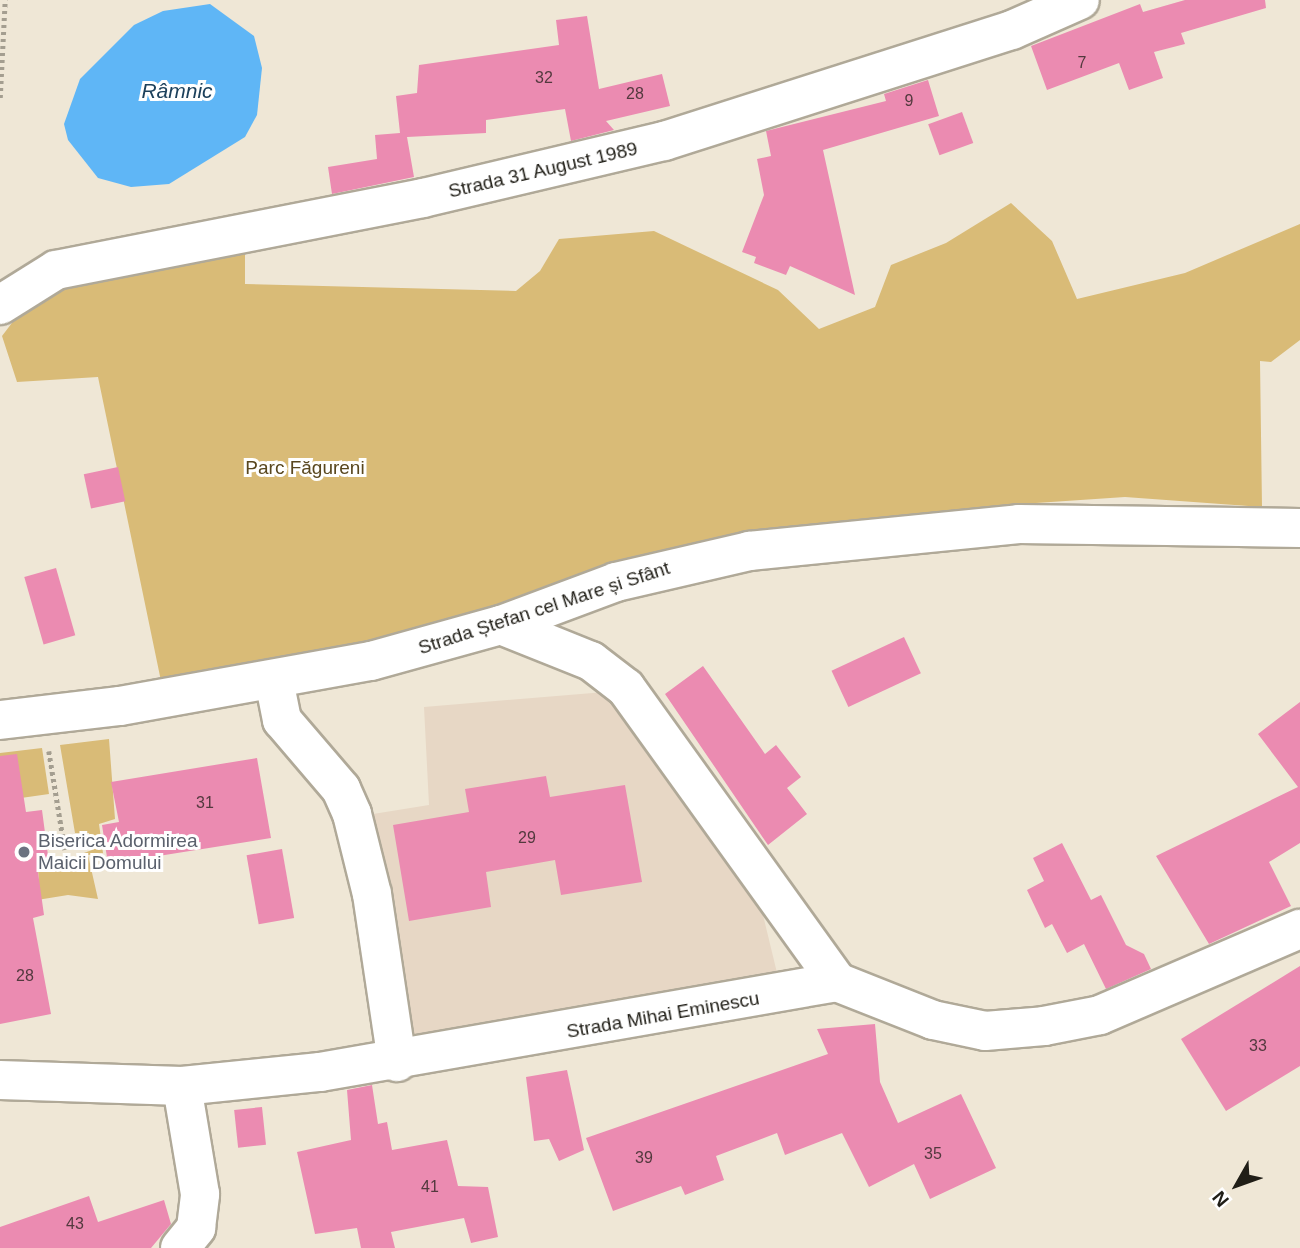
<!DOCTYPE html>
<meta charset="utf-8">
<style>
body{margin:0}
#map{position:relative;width:1300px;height:1248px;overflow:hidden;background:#efe7d6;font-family:Helvetica,sans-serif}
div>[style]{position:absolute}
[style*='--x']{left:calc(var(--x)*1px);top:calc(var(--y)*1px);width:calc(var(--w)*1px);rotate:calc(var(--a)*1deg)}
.education>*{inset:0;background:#e7d7c5}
.green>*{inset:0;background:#d9bb77}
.water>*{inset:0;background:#5fb6f6}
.building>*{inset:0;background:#eb8bb1;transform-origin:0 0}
.path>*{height:4.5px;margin-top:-2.25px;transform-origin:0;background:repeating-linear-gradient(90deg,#a49e90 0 3.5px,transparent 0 7px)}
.roads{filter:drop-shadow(2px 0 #b0a998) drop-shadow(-2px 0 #b0a998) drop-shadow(0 2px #b0a998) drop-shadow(0 -2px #b0a998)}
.minor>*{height:38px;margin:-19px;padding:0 19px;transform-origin:19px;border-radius:19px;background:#fff}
.dots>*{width:19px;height:19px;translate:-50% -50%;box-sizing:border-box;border:4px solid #fff;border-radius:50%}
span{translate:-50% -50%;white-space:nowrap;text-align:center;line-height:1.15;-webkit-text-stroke:6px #fff;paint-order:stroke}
.number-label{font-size:16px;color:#53393e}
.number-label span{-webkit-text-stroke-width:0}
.street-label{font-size:19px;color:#201e17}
.park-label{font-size:19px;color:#59471f}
.worship-label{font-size:19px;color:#5b616d}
.left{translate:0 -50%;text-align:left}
.water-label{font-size:21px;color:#1d415c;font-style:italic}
.north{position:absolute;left:1202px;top:1150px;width:70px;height:70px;-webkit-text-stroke:5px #fff;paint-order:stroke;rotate:230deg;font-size:19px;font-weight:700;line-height:28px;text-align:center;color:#201e17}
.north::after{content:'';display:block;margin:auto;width:24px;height:32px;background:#201e17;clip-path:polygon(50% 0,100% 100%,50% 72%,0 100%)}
</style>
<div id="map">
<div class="education">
<i style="clip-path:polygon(605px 692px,763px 915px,778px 977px,413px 1039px,373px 814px,429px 805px,424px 707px)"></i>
</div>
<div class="green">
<i style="clip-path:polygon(1011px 203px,1052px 241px,1077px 299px,1185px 273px,1300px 224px,1300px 340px,1271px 362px,1260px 361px,1262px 507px,1125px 497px,1036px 503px,513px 603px,268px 670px,161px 681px,98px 377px,17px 382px,2px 336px,34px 294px,245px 253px,245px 284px,516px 291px,540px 271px,559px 239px,654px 231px,778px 290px,819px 329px,875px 307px,891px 265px,946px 243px)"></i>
<i style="clip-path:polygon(109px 739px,115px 819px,99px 824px,103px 853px,88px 855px,98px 899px,68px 895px,0 906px,0 886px,39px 881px,38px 870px,92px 850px,89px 833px,75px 833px,60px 745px)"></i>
<i style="clip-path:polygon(42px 748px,49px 794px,0 801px,0 753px)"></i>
</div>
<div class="water">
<i style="clip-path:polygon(210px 4px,254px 36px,262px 68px,257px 115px,245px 137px,169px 184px,131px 187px,98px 178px,68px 140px,64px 124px,80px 79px,134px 25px,163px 11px)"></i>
</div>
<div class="building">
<i style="clip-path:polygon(1185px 0,1265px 0,1266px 8px,1181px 33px,1185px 44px,1154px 52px,1163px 78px,1129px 90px,1119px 63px,1047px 90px,1031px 46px,1140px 4px,1143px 12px)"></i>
<i style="clip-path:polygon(587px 16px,599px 89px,662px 74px,670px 106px,606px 121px,614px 130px,571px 141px,565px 109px,486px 120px,486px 133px,407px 137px,414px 177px,332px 194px,328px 167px,377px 159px,375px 135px,400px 133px,396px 96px,417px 93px,419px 65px,559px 45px,556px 20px)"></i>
<i style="clip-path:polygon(928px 80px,939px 116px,823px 150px,855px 295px,790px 266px,786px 275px,754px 263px,756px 257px,742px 252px,764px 195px,757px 159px,771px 156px,766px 131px,886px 101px,884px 94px)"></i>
<i style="left:962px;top:112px;width:33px;height:36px;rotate:70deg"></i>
<i style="left:118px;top:467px;width:35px;height:35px;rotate:78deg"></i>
<i style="left:56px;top:568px;width:70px;height:33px;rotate:74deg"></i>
<i style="left:904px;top:637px;width:40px;height:80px;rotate:65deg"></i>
<i style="clip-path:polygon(703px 666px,765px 754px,776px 745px,801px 777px,787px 788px,807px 814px,768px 845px,665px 694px)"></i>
<i style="clip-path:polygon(1300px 702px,1300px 843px,1269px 862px,1291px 906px,1209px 944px,1156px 856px,1298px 787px,1258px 734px)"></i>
<i style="clip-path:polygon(17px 754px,26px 812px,42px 810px,49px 863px,37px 865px,44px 915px,33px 918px,51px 1014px,0 1024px,0 756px)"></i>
<i style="clip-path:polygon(257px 758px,271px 838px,108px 864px,102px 825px,119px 822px,111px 782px)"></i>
<i style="clip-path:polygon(546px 776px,550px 797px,625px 785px,642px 882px,561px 895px,555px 860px,486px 872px,491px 907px,409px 921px,393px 825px,469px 812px,465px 789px)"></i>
<i style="clip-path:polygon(1062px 843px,1091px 900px,1101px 895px,1126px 945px,1144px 954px,1151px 969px,1106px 989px,1084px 944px,1067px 953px,1052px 924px,1045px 928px,1027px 890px,1044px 881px,1033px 858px)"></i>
<i style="left:282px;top:849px;width:70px;height:36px;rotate:80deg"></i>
<i style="clip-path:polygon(1300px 966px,1300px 1066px,1226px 1111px,1181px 1039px)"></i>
<i style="clip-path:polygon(875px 1024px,880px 1082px,898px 1123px,961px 1094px,996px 1168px,930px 1199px,914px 1164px,869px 1187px,842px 1133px,785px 1155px,777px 1133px,716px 1156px,724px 1180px,685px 1195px,681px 1186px,613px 1211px,586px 1138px,828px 1054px,817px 1029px)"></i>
<i style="clip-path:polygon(567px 1070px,584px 1150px,559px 1161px,549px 1139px,534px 1141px,526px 1077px)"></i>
<i style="clip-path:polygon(372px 1085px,378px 1124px,387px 1122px,392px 1150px,447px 1140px,458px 1186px,488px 1187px,498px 1237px,471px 1243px,464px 1218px,391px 1232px,395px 1248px,361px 1248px,357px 1228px,315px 1234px,297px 1152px,351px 1140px,347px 1090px)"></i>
<i style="left:262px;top:1107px;width:38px;height:28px;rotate:84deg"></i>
<i style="clip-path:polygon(89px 1196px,98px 1222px,164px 1200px,171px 1224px,151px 1248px,0 1248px,0 1227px)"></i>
</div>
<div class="path">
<i style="--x:0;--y:98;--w:98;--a:-87.1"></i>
<i style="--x:49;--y:751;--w:100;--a:80.8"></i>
</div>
<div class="roads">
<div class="minor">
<i style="--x:0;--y:305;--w:66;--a:-32"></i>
<i style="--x:56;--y:270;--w:374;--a:-11.1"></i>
<i style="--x:423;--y:198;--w:248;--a:-13.3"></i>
<i style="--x:664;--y:141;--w:365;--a:-17.7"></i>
<i style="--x:1012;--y:30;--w:74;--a:-23.8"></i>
<i style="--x:501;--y:625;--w:97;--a:21.8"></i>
<i style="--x:591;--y:661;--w:44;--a:37.6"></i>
<i style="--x:626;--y:688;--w:362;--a:54.3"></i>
<i style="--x:274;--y:680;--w:41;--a:78.7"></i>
<i style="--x:282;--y:720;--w:91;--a:49.5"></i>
<i style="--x:341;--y:789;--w:27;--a:66"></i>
<i style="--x:352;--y:814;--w:82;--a:76"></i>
<i style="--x:372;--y:894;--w:170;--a:81.5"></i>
<i style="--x:0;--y:720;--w:121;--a:-6.7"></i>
<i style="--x:120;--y:706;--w:255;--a:-10.2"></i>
<i style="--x:371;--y:661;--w:135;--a:-15.5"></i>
<i style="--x:501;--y:625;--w:123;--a:-20.5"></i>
<i style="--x:616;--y:582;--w:137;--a:-13.1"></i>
<i style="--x:749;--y:551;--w:271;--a:-5.7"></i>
<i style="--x:1019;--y:524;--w:281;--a:0.8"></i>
<i style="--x:0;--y:1080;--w:182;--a:1.9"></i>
<i style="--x:182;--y:1086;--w:139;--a:-5.8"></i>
<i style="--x:320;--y:1072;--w:525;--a:-9.88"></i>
<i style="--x:837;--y:982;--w:103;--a:21.6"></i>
<i style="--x:933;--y:1020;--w:53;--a:11.9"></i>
<i style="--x:985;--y:1031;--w:59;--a:-4.8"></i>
<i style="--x:1044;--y:1026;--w:57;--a:-11.1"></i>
<i style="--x:1100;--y:1015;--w:218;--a:-23.3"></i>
<i style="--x:180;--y:1248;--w:26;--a:-51"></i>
<i style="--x:196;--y:1228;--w:34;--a:-83"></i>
<i style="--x:200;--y:1194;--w:109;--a:-99.5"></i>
</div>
</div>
<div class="dots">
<i style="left:24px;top:852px;background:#6b7280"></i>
</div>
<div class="number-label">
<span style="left:1082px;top:63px">7</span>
<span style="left:544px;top:78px">32</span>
<span style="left:635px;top:94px">28</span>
<span style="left:909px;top:101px">9</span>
<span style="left:205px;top:803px">31</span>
<span style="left:527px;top:838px">29</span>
<span style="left:25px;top:976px">28</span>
<span style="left:1258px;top:1046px">33</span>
<span style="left:933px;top:1154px">35</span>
<span style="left:644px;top:1158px">39</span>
<span style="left:430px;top:1187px">41</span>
<span style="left:75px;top:1224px">43</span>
</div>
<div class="street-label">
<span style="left:543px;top:170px;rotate:-13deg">Strada 31 August 1989</span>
<span style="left:544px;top:608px;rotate:-18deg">Strada Ștefan cel Mare și Sfânt</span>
<span style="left:663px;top:1015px;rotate:-10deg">Strada Mihai Eminescu</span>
</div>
<div class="park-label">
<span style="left:305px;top:468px">Parc Făgureni</span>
</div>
<div class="worship-label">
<span class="left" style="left:38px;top:852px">Biserica Adormirea<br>Maicii Domului</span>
</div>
<div class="water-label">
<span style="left:177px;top:91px">Râmnic</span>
</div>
<div class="north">N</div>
</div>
